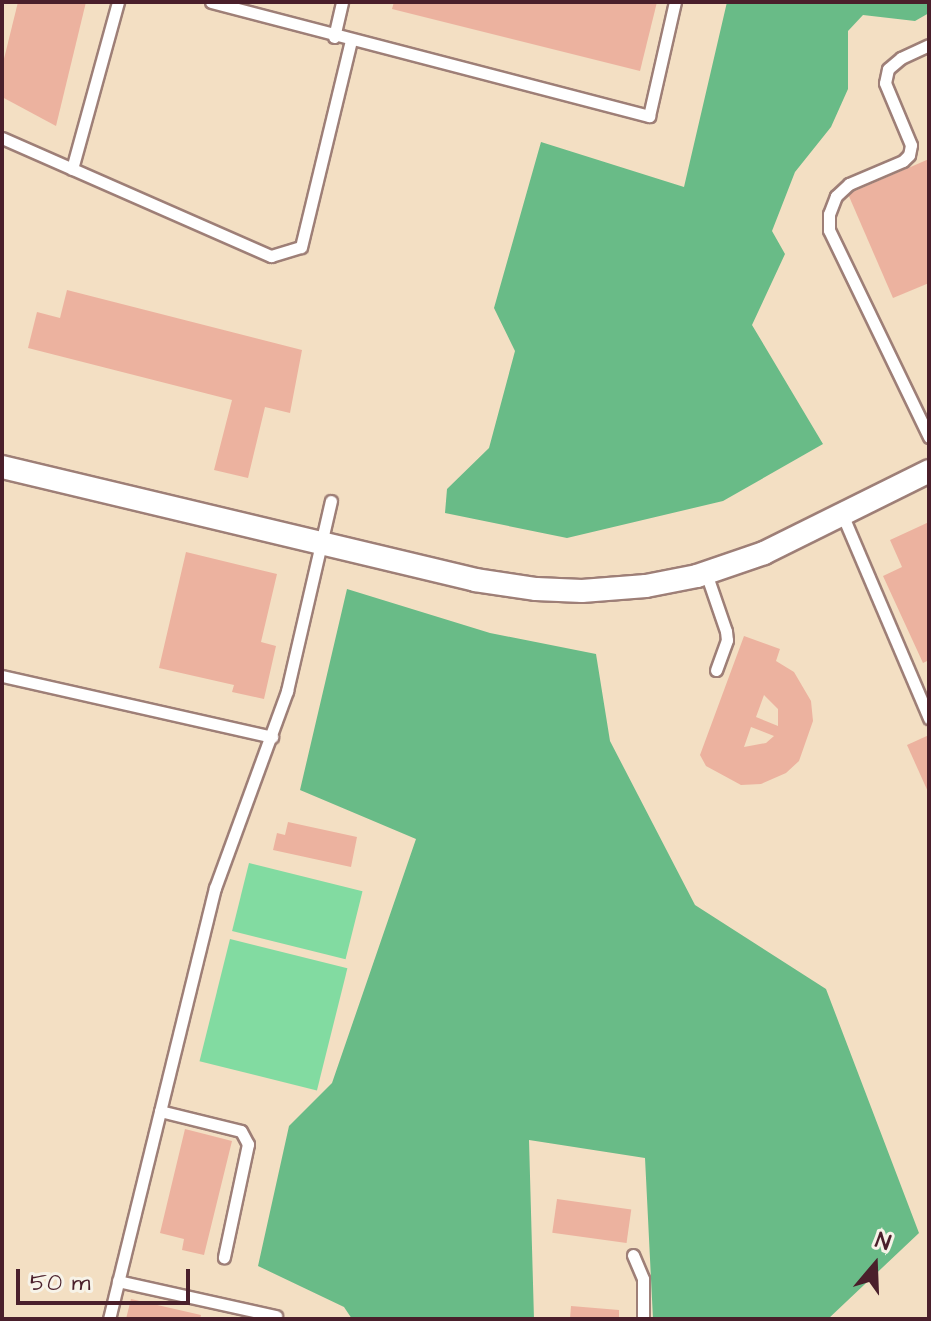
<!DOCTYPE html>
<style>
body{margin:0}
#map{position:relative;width:931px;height:1321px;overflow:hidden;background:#f3dfc3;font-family:"Architects Daughter",sans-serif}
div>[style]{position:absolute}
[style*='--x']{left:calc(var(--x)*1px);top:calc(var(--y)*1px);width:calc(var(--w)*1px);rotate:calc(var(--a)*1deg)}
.green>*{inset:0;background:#82dba1;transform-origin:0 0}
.forest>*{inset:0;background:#69bb87}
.building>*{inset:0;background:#ecb29f;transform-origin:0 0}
.roads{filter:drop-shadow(2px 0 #9e7f77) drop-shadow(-2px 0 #9e7f77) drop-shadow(0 2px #9e7f77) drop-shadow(0 -2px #9e7f77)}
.lane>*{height:11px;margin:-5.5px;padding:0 5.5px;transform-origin:5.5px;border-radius:5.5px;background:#fff}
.street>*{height:22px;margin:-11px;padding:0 11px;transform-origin:11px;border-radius:11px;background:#fff}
span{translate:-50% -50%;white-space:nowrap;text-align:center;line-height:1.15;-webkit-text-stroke:7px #f7f3e8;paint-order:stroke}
.frame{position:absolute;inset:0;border:4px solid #4a1f2b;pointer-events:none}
.north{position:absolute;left:835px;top:1225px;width:80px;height:80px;-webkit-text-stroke:6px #f7f3e8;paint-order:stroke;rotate:19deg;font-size:22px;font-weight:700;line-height:32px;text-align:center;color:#4a1f2b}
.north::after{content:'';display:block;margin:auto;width:28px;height:36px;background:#4a1f2b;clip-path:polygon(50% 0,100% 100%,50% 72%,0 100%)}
.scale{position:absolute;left:16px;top:1269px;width:174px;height:36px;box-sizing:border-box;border:4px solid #4a1f2b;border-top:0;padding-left:10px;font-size:24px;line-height:28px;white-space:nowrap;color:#4a1f2b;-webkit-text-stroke:6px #f7f3e8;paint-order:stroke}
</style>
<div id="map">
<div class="green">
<i style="left:249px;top:863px;width:117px;height:70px;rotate:14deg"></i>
<i style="left:230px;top:939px;width:121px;height:126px;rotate:14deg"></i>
</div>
<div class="forest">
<i style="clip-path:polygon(727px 2px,929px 2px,929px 13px,915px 21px,863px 15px,848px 31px,848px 89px,831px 127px,795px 172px,772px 231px,785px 254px,752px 325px,823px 444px,723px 501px,567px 538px,445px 513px,447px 489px,489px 448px,515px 351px,494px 308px,541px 142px,684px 187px)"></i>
<i style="clip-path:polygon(347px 589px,490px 633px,596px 654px,610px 741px,695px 905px,826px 989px,919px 1233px,828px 1319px,653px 1319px,645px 1158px,529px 1140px,534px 1319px,352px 1319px,344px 1307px,258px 1266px,289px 1126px,332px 1083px,416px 839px,300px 790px)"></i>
</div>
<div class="building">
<i style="clip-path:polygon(18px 2px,86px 2px,56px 126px,2px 97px,2px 67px)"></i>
<i style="clip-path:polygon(394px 2px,657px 2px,640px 71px,392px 9px)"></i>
<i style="clip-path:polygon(929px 159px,929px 283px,893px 298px,848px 194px)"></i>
<i style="clip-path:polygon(67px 290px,302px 350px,290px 413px,265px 407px,248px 478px,214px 470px,232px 400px,28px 348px,37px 312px,60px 318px)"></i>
<i style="clip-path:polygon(929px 522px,929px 660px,923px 663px,883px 576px,902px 567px,890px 540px)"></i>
<i style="clip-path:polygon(186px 552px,277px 574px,261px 642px,276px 646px,264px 699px,232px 692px,234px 685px,159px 668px)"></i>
<i style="clip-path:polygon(evenodd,744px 636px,780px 649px,776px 661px,794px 672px,811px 701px,813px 721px,799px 761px,786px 773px,761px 784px,741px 785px,706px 766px,700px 755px,744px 636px,764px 695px,778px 709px,778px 726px,756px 717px,764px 695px,744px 636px,751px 727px,774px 736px,766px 743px,744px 747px,751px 727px)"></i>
<i style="clip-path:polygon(929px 735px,929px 794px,907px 745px)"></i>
<i style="clip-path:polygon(288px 822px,357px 837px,351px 867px,273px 850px,277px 833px,285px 835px)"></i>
<i style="clip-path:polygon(185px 1129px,232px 1141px,204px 1255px,182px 1250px,184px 1239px,160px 1233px)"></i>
<i style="left:557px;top:1199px;width:75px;height:34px;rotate:8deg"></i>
<i style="clip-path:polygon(131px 1299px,201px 1315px,200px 1319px,126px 1319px)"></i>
<i style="clip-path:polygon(571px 1306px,619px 1310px,619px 1319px,570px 1319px)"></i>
</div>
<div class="roads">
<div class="lane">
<i style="--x:211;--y:2;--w:453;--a:14.6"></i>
<i style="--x:649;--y:116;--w:117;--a:-77.2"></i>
<i style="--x:334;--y:37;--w:36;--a:-77"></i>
<i style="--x:929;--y:45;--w:31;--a:155"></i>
<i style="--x:901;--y:58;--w:17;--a:140"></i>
<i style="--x:888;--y:69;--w:14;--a:102"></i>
<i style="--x:885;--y:83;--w:67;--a:67.2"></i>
<i style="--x:911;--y:145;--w:10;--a:101"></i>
<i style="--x:909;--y:155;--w:8;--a:135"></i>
<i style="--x:903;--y:161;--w:59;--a:156.9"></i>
<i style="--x:849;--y:184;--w:18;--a:137"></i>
<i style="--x:836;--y:196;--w:19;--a:111"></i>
<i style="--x:829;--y:214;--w:16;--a:90"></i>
<i style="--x:829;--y:230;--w:230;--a:64.2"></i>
<i style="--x:2;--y:138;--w:294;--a:23.7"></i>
<i style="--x:271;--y:256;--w:31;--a:-17"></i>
<i style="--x:301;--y:247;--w:212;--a:-76.4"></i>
<i style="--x:72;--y:169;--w:173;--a:-74.6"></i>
<i style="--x:842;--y:514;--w:222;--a:66.9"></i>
<i style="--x:706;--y:573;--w:61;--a:71"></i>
<i style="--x:726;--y:631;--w:9;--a:84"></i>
<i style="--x:727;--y:640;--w:32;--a:110"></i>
<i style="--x:2;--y:676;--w:277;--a:12.7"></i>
<i style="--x:160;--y:1111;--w:83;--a:13.9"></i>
<i style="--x:241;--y:1131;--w:15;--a:62"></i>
<i style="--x:248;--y:1144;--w:116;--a:102"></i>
<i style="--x:633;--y:1255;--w:26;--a:67"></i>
<i style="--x:643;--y:1279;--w:40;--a:90"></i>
<i style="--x:118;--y:1281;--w:162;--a:12.5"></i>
<i style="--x:109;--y:1319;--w:444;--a:-76.2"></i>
<i style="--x:215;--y:888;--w:210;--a:-69.9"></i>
<i style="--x:287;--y:691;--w:195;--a:-77"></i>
</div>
<div class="street">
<i style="--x:2;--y:467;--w:486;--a:13.4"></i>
<i style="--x:475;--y:580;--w:62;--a:8.4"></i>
<i style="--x:536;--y:589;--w:46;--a:2.5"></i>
<i style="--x:582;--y:591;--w:64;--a:-4.5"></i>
<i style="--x:646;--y:586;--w:52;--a:-11.1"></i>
<i style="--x:697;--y:576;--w:71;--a:-18.9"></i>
<i style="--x:764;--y:553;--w:184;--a:-26.4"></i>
</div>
</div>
<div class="frame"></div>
<div class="north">N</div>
<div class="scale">50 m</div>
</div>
